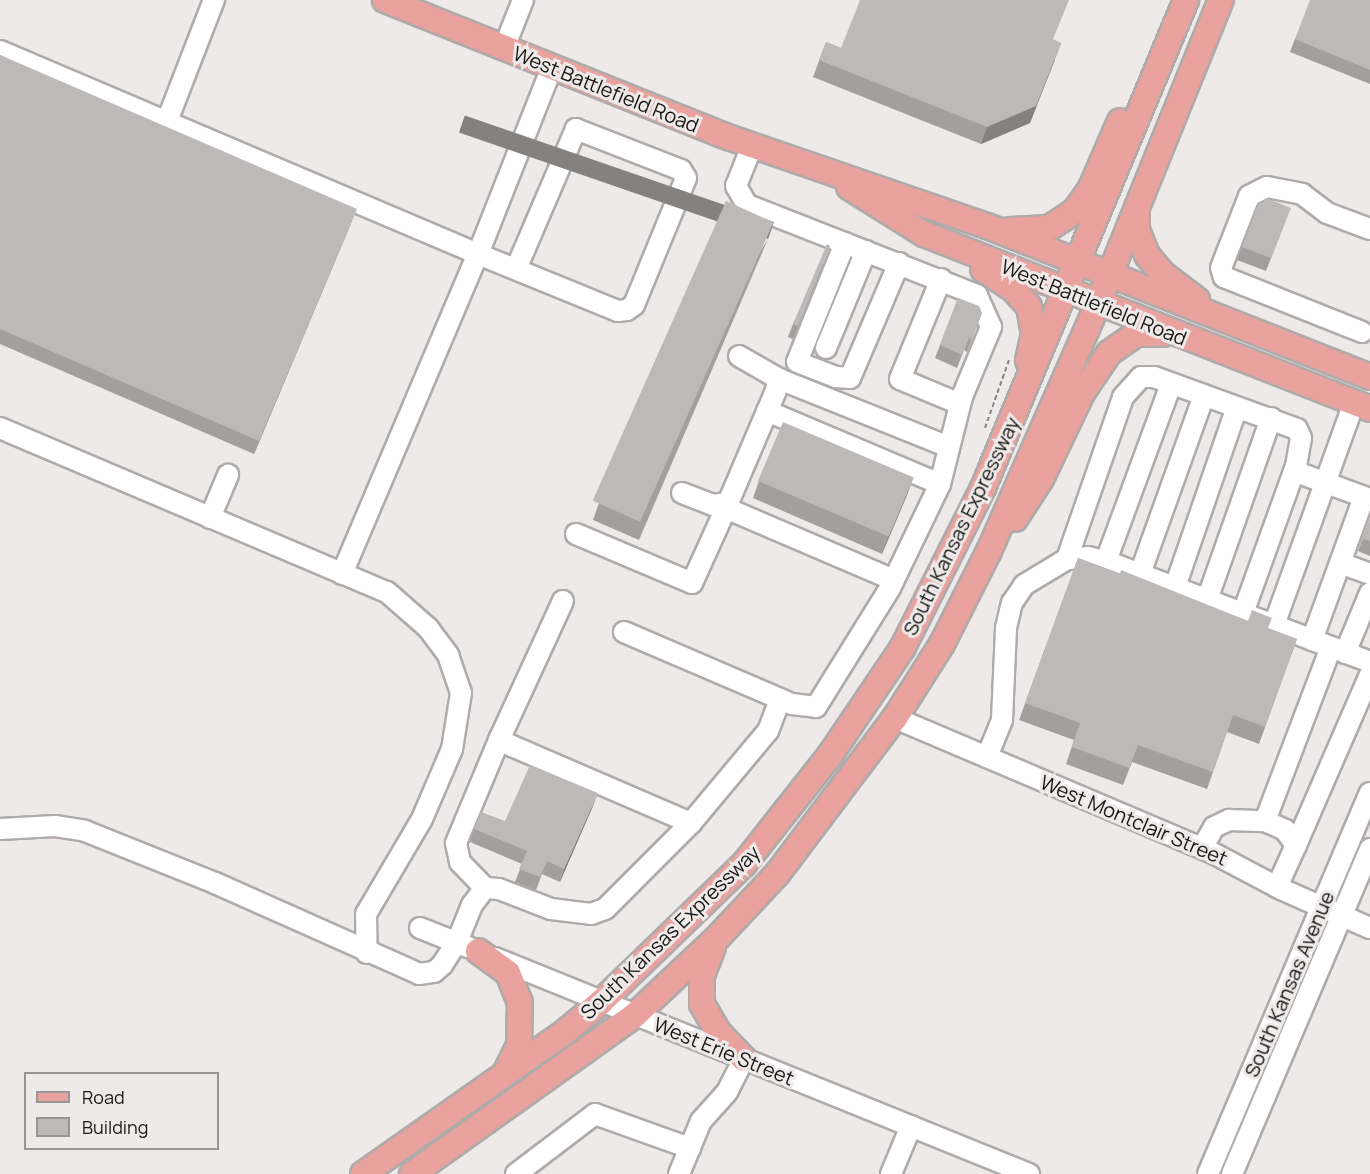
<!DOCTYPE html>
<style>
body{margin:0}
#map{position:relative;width:1370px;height:1174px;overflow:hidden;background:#eeeaea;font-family:Manrope,sans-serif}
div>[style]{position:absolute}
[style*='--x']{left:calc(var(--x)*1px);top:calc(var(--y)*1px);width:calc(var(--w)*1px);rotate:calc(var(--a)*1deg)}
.path>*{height:2px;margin-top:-1px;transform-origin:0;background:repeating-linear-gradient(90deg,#878484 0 4.5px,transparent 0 7.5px)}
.roads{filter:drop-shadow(2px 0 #afabaa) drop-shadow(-2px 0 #afabaa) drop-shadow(0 2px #afabaa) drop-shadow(0 -2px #afabaa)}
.minor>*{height:20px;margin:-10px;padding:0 10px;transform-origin:10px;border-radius:10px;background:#fff}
.major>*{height:24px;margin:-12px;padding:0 12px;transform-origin:12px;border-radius:12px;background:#e9a29e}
.wall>*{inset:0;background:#a39f9e}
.shaded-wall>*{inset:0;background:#848281;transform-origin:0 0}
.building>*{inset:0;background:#bdb9b8;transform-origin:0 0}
span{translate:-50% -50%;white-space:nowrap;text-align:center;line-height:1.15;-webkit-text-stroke:6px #eeeaea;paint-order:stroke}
.street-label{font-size:20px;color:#171615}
.legend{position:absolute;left:24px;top:1072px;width:195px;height:78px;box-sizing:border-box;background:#eeeaea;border:2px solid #989595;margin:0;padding:8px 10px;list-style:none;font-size:18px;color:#171615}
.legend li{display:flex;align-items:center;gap:12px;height:30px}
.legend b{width:30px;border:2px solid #989595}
</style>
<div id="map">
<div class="path">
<i style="--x:985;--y:428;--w:72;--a:-70.6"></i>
</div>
<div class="roads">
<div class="minor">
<i style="--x:504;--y:48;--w:52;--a:-68.4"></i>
<i style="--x:0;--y:51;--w:519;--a:23.01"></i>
<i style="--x:478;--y:254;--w:201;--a:-68.4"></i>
<i style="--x:167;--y:121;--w:130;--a:-68.8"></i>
<i style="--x:845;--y:243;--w:128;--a:112"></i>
<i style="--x:797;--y:362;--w:42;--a:21"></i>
<i style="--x:836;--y:377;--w:14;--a:4"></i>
<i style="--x:850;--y:378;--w:125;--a:-66.9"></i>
<i style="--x:941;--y:279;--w:108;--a:112.3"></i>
<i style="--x:900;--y:379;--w:65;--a:22.6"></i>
<i style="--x:1362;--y:332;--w:149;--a:-158.3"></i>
<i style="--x:1224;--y:277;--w:9;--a:-108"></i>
<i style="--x:1221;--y:268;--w:77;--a:-68.7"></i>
<i style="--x:1249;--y:196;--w:20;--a:-27"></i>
<i style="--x:1267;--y:187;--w:36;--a:11"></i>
<i style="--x:1302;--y:194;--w:31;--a:37"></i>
<i style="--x:1327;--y:213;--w:46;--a:20.4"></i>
<i style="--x:826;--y:348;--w:105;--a:-67.6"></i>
<i style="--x:779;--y:379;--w:183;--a:21.8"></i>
<i style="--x:767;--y:411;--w:188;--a:22.9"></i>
<i style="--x:0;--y:428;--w:420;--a:23"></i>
<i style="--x:387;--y:592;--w:55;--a:41.3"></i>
<i style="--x:428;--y:628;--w:34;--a:53"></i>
<i style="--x:448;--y:655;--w:40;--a:71.1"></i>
<i style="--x:461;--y:693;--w:57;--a:99.1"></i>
<i style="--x:452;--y:749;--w:76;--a:113.2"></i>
<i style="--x:422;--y:819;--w:110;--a:120.5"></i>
<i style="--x:366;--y:914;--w:39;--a:89"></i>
<i style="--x:682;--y:493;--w:33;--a:21"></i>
<i style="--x:713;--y:505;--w:15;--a:-8"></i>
<i style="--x:728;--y:503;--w:120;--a:-66.9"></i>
<i style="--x:775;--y:393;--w:15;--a:-74"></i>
<i style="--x:779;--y:379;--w:46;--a:-150.1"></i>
<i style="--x:721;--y:506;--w:188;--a:23.2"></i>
<i style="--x:210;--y:518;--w:47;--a:-67.3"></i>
<i style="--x:576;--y:534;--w:126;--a:22.9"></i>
<i style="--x:692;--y:583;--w:82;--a:-65.6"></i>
<i style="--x:1067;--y:559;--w:171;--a:-70.9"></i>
<i style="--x:1123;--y:397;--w:27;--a:-48"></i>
<i style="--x:1141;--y:377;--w:13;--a:0"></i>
<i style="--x:1154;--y:377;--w:152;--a:20"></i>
<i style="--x:1297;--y:429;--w:10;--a:66"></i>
<i style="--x:1301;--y:438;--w:28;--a:100"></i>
<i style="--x:1296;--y:466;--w:8;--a:67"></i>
<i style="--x:1299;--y:473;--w:76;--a:20.1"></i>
<i style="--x:1106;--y:561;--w:189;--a:-69.8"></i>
<i style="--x:1340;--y:563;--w:32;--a:20"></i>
<i style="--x:342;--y:574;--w:348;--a:-67"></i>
<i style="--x:478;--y:254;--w:151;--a:22.2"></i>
<i style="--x:618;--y:311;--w:9;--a:-6"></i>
<i style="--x:627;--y:310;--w:9;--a:-36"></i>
<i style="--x:634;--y:305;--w:137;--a:-67.7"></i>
<i style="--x:686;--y:178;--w:9;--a:-122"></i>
<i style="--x:681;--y:170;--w:113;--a:-158.7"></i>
<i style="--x:576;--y:129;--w:152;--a:113.2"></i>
<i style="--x:1140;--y:574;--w:190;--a:-70.3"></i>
<i style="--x:1175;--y:587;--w:190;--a:-71"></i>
<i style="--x:1207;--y:600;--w:193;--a:-70.6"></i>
<i style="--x:563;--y:601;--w:153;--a:114.7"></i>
<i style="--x:499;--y:740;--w:14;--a:25"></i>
<i style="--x:512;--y:746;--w:195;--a:23.3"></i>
<i style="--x:691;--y:823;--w:120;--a:-50.1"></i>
<i style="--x:768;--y:731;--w:34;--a:-69"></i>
<i style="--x:1243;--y:613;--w:156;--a:-70.2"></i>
<i style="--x:1274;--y:625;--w:236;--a:-70.2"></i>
<i style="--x:624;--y:632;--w:183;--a:23.2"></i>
<i style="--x:792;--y:704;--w:24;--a:7"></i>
<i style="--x:816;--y:707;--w:140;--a:-58.1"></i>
<i style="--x:890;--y:588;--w:115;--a:-64.3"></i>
<i style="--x:940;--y:484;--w:90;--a:-75.8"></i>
<i style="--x:962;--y:397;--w:76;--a:-67.5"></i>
<i style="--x:991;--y:327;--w:35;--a:-114"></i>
<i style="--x:977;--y:295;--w:247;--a:-158.6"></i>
<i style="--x:747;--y:205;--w:22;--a:-120"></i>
<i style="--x:736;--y:186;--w:43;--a:-68.2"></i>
<i style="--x:1312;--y:640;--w:152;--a:-70"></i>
<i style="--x:1345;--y:653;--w:65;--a:-67.4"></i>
<i style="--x:895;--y:718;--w:343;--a:23"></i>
<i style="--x:1211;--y:852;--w:79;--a:27.9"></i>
<i style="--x:1281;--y:889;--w:97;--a:23.7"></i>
<i style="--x:987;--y:757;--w:40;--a:-68"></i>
<i style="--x:1002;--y:720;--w:92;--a:-87.5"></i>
<i style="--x:1006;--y:628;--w:26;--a:-77"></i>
<i style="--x:1012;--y:603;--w:22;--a:-56"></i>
<i style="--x:1024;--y:585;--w:50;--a:-31.2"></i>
<i style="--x:1067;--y:559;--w:21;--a:-5"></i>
<i style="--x:1088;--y:557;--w:24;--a:15"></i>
<i style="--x:1111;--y:563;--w:277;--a:20.9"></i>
<i style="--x:1265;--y:821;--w:186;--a:-69.2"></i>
<i style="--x:0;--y:829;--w:55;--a:-3.1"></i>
<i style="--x:55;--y:826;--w:30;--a:9"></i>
<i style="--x:85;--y:831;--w:140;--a:21.8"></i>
<i style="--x:215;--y:883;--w:223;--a:24"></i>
<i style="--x:419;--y:974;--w:15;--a:-8"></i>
<i style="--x:434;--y:972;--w:11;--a:-41"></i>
<i style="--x:442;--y:965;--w:27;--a:-57"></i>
<i style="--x:457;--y:942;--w:40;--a:-68"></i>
<i style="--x:472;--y:905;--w:21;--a:-53"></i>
<i style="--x:485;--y:888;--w:14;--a:4"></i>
<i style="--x:499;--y:889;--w:56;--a:21"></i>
<i style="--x:551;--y:909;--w:40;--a:7.1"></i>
<i style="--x:591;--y:914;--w:15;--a:-20"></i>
<i style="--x:605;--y:909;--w:122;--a:-45"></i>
<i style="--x:1296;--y:845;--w:185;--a:-66.5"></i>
<i style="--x:1202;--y:848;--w:24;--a:-60"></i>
<i style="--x:1214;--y:827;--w:17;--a:-25"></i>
<i style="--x:1229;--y:820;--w:36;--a:2"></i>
<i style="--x:1265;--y:821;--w:22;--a:24"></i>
<i style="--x:1285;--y:830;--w:19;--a:54"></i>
<i style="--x:1296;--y:845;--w:46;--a:114.3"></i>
<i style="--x:485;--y:888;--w:36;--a:-134"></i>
<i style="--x:460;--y:862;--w:19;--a:-102"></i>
<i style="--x:456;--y:843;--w:112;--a:-67.3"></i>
<i style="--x:420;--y:928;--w:52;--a:21.6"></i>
<i style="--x:495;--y:958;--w:576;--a:22.02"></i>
<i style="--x:516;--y:1174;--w:99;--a:-37.2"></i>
<i style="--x:595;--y:1114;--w:101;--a:19.7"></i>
<i style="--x:679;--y:1174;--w:57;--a:-67.5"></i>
<i style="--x:701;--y:1121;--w:39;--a:-48"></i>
<i style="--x:727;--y:1092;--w:37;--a:-63"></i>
<i style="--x:891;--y:1174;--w:52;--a:-67.4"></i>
<i style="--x:1208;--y:1174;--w:414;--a:-67"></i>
<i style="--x:1232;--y:1174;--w:353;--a:-67"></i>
</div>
<div class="major">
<i style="--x:385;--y:0;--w:369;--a:21.8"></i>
<i style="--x:728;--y:137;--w:274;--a:19"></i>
<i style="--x:987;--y:226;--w:412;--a:21.5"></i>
<i style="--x:849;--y:187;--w:89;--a:32.1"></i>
<i style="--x:924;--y:234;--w:479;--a:21.4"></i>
<i style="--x:1137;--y:212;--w:18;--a:90"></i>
<i style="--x:1137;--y:230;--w:27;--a:68"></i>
<i style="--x:1147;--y:255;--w:25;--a:50"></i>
<i style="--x:1163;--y:274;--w:43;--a:37.4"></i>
<i style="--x:1010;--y:230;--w:39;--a:-3"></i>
<i style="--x:1049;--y:228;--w:30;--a:-33"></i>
<i style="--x:1074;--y:212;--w:27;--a:-54"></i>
<i style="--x:1090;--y:190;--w:75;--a:-66.5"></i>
<i style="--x:983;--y:269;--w:36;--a:34"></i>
<i style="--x:1013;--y:289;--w:24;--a:48"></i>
<i style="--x:1029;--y:307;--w:27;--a:80"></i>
<i style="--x:1034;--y:334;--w:27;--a:103"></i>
<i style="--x:1015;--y:519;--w:48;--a:-57"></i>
<i style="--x:1041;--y:479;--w:95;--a:-64.5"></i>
<i style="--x:1082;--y:393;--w:48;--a:-56"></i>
<i style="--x:1109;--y:353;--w:33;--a:-35"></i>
<i style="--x:1136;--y:334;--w:27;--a:0"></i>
<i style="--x:713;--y:947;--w:30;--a:111"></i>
<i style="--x:702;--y:975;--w:29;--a:90"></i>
<i style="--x:702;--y:1004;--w:32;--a:60"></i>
<i style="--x:718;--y:1032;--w:37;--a:46"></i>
<i style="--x:478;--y:951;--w:37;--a:36"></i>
<i style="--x:508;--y:973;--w:32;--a:68"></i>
<i style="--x:520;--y:1003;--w:42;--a:91.4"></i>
<i style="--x:519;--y:1045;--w:30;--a:116"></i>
<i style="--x:363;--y:1174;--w:247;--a:-35.1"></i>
<i style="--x:565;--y:1032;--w:47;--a:-39.8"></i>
<i style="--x:601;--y:1002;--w:199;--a:-44"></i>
<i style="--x:744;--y:864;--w:139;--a:-51.7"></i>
<i style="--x:830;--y:755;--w:130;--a:-55.9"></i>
<i style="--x:903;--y:647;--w:178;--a:-63.3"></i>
<i style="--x:983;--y:488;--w:529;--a:-67.41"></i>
<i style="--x:412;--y:1174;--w:274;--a:-35.5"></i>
<i style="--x:635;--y:1015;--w:115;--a:-43.2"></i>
<i style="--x:719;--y:936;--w:86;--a:-46.9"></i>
<i style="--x:778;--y:873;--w:194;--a:-53"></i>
<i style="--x:895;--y:718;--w:88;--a:-57.6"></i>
<i style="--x:942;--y:644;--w:104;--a:-63.2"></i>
<i style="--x:989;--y:551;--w:270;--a:-66.2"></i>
<i style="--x:1098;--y:304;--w:328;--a:-68"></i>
</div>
</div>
<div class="wall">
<i style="clip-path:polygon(1370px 0,1370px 84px,1290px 52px,1295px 39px)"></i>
<i style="clip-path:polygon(1054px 40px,1055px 60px,1030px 123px,981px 144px,813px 77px,826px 42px,841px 48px)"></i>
<i style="clip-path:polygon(0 55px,352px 221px,254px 454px,0 344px)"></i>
<i style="clip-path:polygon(1259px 202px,1263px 204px,1286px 220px,1266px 271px,1237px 260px)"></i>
<i style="clip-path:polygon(768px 239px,639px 540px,593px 520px,599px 503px)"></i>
<i style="clip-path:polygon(826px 258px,793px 339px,788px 337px,793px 324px)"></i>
<i style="clip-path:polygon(958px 298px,982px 313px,967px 352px,964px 350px,957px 368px,935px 358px)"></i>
<i style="clip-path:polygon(913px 478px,907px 495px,882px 554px,753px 498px,759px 481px)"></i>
<i style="clip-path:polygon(1370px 519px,1370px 556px,1358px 551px)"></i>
<i style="clip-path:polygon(1078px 558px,1297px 639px,1259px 744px,1227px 732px,1207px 789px,1132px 762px,1123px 785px,1066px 764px,1074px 740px,1019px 720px)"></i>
<i style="clip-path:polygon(593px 806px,560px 882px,542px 874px,536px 890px,515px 882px,522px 864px,470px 842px,474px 829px,505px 821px)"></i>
</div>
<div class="shaded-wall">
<i style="clip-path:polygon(1061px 43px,1030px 123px,981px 144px,987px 127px)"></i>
<i style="clip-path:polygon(357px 209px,352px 221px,254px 454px,259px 441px)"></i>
<i style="left:774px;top:222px;width:18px;height:327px;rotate:109deg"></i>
<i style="clip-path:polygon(913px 478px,907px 495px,882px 554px,888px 537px)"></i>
<i style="clip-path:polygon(598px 793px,593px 806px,560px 882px,564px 869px)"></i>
</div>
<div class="building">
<i style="clip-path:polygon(860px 0,1069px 0,1053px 39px,1061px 43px,1036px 106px,987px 127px,819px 60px,826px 42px,841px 48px)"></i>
<i style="clip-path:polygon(1310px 0,1370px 0,1370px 70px,1295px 39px)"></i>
<i style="clip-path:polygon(0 55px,357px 209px,259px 441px,0 329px)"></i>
<i style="clip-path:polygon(1266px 198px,1291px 208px,1271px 258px,1242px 247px,1259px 202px,1263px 204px)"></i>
<i style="left:726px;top:201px;width:52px;height:328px;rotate:24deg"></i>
<i style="clip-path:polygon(827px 244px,830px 246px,798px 326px,793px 324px)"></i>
<i style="clip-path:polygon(958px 298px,979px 306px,982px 313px,972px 339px,969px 338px,962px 355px,940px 345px)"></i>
<i style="left:783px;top:422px;width:142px;height:64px;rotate:23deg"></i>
<i style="clip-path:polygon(1370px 519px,1370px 541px,1363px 539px)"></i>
<i style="clip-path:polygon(1078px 558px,1120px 574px,1121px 570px,1248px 621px,1252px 610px,1272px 618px,1268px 628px,1297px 639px,1265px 727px,1233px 715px,1213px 772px,1138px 745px,1129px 768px,1072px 747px,1080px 723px,1025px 703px)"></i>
<i style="clip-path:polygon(530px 765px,598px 793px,564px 869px,547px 861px,540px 877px,519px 869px,527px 851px,474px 829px,481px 812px,505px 821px)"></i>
</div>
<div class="street-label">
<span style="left:606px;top:89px;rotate:22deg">West Battlefield Road</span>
<span style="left:1094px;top:302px;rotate:22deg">West Battlefield Road</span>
<span style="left:961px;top:526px;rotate:-64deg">South Kansas Expressway</span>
<span style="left:1134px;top:820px;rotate:23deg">West Montclair Street</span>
<span style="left:670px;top:932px;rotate:-44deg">South Kansas Expressway</span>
<span style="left:1289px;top:984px;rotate:-67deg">South Kansas Avenue</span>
<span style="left:724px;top:1051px;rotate:22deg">West Erie Street</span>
</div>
<ul class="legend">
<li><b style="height:8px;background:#e9a29e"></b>Road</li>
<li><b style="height:16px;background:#bdb9b8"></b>Building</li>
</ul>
</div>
